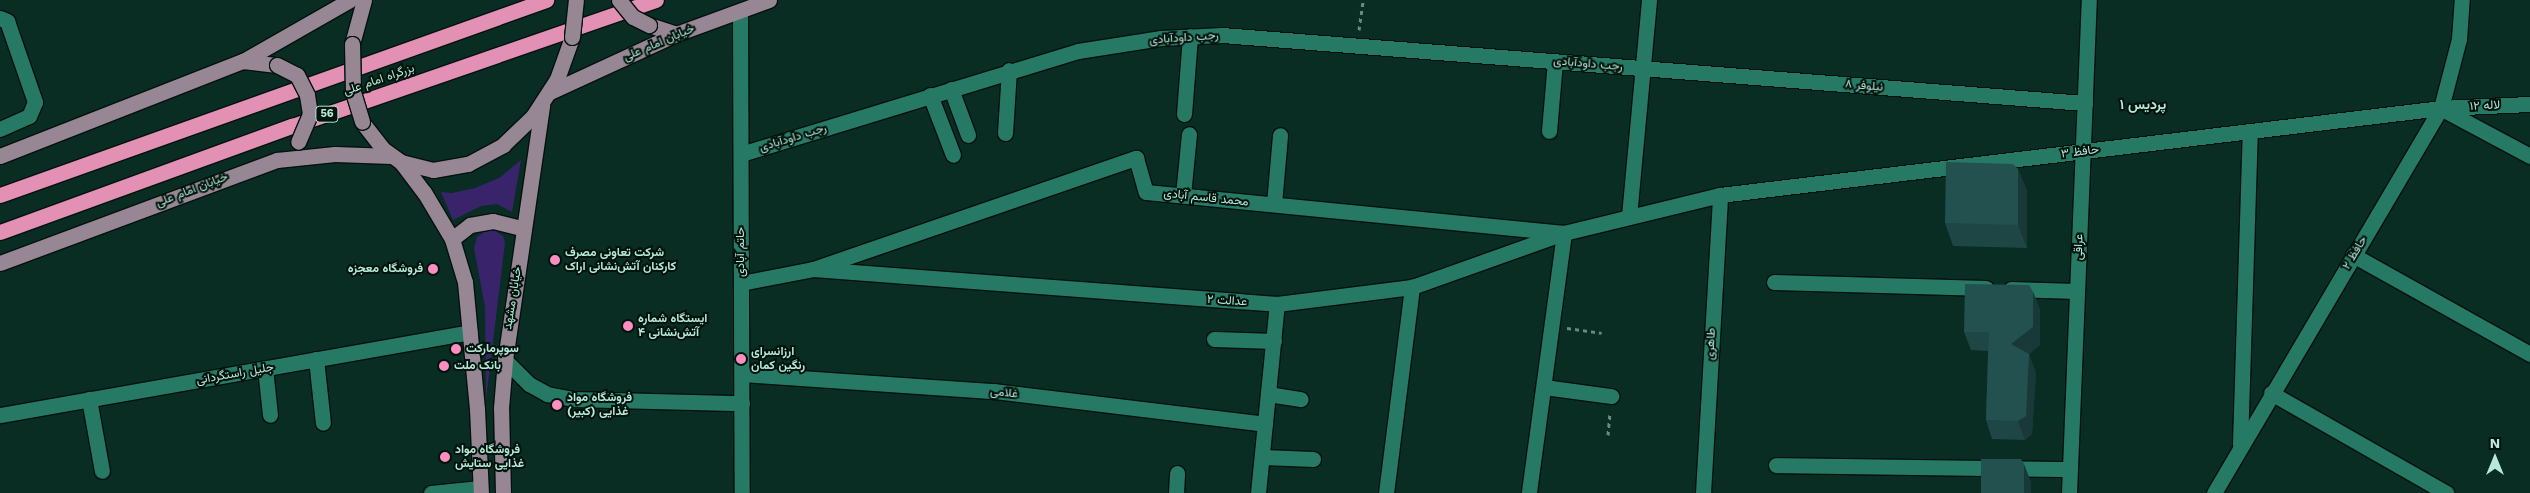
<!DOCTYPE html>
<meta charset="utf-8">
<style>
body{margin:0}
#map{position:relative;width:2530px;height:493px;overflow:hidden;background:#092c23;font-family:"Work Sans",Vazirmatn,sans-serif}
div>[style]{position:absolute}
[style*='--x']{left:calc(var(--x)*1px);top:calc(var(--y)*1px);width:calc(var(--w)*1px);rotate:calc(var(--a)*1deg)}
.green>*{inset:0;background:#39246b}
.path>*{height:3px;margin-top:-1.5px;transform-origin:0;background:repeating-linear-gradient(90deg,#648d81 0 4px,transparent 0 8px)}
.roads{filter:drop-shadow(1px 0 #04110d) drop-shadow(-1px 0 #04110d) drop-shadow(0 1px #04110d) drop-shadow(0 -1px #04110d)}
.minor>*{height:15px;margin:-7.5px;padding:0 7.5px;transform-origin:7.5px;border-radius:7.5px;background:#267a65}
.major>*{height:15px;margin:-7.5px;padding:0 7.5px;transform-origin:7.5px;border-radius:7.5px;background:#978794}
.highway>*{height:15px;margin:-7.5px;padding:0 7.5px;transform-origin:7.5px;border-radius:7.5px;background:#e290b3}
.bridges{filter:drop-shadow(1px 0 #04110d) drop-shadow(-1px 0 #04110d) drop-shadow(0 1px #04110d) drop-shadow(0 -1px #04110d)}
.major-bridge>*{height:15px;margin:-7.5px;padding:0 7.5px;transform-origin:7.5px;border-radius:7.5px;background:#978794}
.wall>*{inset:0;background:#1d4645}
.shaded-wall>*{inset:0;background:#183938}
.building>*{inset:0;background:#225150}
.dots>*{width:14px;height:14px;translate:-50% -50%;box-sizing:border-box;border:2px solid #00130d;border-radius:50%}
span{translate:-50% -50%;white-space:nowrap;text-align:center;line-height:1.15;-webkit-text-stroke:4px #00130d;paint-order:stroke}
.shield-label span{padding:1px 4px;background:#00130d;border:1px solid;border-radius:4px;-webkit-text-stroke-width:0}
.shield-label{font-size:11px;color:#b8e8d8;font-weight:700}
.street-label{font-size:12px;color:#b8e8d8}
.poi-label{font-size:12px;color:#b8e8d8;font-weight:700}
.left{translate:0 -50%;text-align:left}
.right{translate:-100% -50%;text-align:right}
.neighbourhood-label{font-size:14px;color:#b8e8d8;font-weight:700}
.north{position:absolute;left:2470px;top:433px;width:50px;height:50px;-webkit-text-stroke:4px #00130d;paint-order:stroke;rotate:0deg;font-size:14px;font-weight:700;line-height:20px;text-align:center;color:#b8e8d8}
.north::after{content:'';display:block;margin:auto;width:18px;height:22px;background:#b8e8d8;clip-path:polygon(50% 0,100% 100%,50% 72%,0 100%)}
</style>
<div id="map">
<div class="green">
<i style="clip-path:polygon(521px 160px,512px 212px,497px 204px,481px 206px,453px 220px,441px 192px,452px 193px,475px 188px,499px 178px)"></i>
<i style="clip-path:polygon(486px 231px,495px 231px,503px 236px,505px 242px,486px 400px,485px 307px,474px 248px,477px 237px)"></i>
</div>
<div class="path">
<i style="--x:1359;--y:30;--w:30;--a:-82"></i>
<i style="--x:1567;--y:328;--w:35;--a:8"></i>
<i style="--x:1608;--y:435;--w:23;--a:-85"></i>
</div>
<div class="roads">
<div class="minor">
<i style="--x:740;--y:11;--w:482;--a:89.8"></i>
<i style="--x:0;--y:18;--w:8;--a:23"></i>
<i style="--x:7;--y:21;--w:86;--a:70.9"></i>
<i style="--x:35;--y:102;--w:15;--a:113"></i>
<i style="--x:29;--y:116;--w:32;--a:156"></i>
<i style="--x:951;--y:89;--w:49;--a:69.7"></i>
<i style="--x:930;--y:95;--w:64;--a:69"></i>
<i style="--x:2442;--y:109;--w:100;--a:28.1"></i>
<i style="--x:1184;--y:114;--w:78;--a:-85.6"></i>
<i style="--x:1549;--y:131;--w:70;--a:-85.1"></i>
<i style="--x:1005;--y:133;--w:63;--a:-86.4"></i>
<i style="--x:741;--y:154;--w:352;--a:-17"></i>
<i style="--x:1078;--y:51;--w:84;--a:-8.9"></i>
<i style="--x:1161;--y:38;--w:61;--a:-2.8"></i>
<i style="--x:1222;--y:35;--w:866;--a:4.51"></i>
<i style="--x:1183;--y:195;--w:61;--a:-84.4"></i>
<i style="--x:1274;--y:204;--w:69;--a:-85"></i>
<i style="--x:1629;--y:216;--w:217;--a:-84.7"></i>
<i style="--x:2353;--y:255;--w:203;--a:29.2"></i>
<i style="--x:813;--y:269;--w:465;--a:4.3"></i>
<i style="--x:1277;--y:304;--w:136;--a:-7.2"></i>
<i style="--x:1412;--y:287;--w:161;--a:-19.6"></i>
<i style="--x:1564;--y:233;--w:161;--a:-13.7"></i>
<i style="--x:1720;--y:195;--w:726;--a:-6.88"></i>
<i style="--x:2441;--y:108;--w:89;--a:-2.6"></i>
<i style="--x:1774;--y:282;--w:212;--a:1.6"></i>
<i style="--x:741;--y:283;--w:73;--a:-11"></i>
<i style="--x:813;--y:269;--w:342;--a:-19"></i>
<i style="--x:1136;--y:158;--w:35;--a:74"></i>
<i style="--x:1146;--y:192;--w:420;--a:5.6"></i>
<i style="--x:1564;--y:233;--w:262;--a:97.7"></i>
<i style="--x:2011;--y:289;--w:66;--a:1.7"></i>
<i style="--x:1214;--y:339;--w:60;--a:1.9"></i>
<i style="--x:316;--y:359;--w:64;--a:83.8"></i>
<i style="--x:505;--y:360;--w:34;--a:45"></i>
<i style="--x:529;--y:384;--w:21;--a:29"></i>
<i style="--x:547;--y:394;--w:26;--a:11"></i>
<i style="--x:573;--y:399;--w:169;--a:1.4"></i>
<i style="--x:265;--y:368;--w:47;--a:83.9"></i>
<i style="--x:742;--y:374;--w:253;--a:3.9"></i>
<i style="--x:994;--y:391;--w:273;--a:6.9"></i>
<i style="--x:1544;--y:387;--w:68;--a:7.7"></i>
<i style="--x:2271;--y:393;--w:202;--a:29.7"></i>
<i style="--x:1268;--y:394;--w:33;--a:9"></i>
<i style="--x:89;--y:399;--w:73;--a:79.8"></i>
<i style="--x:0;--y:415;--w:477;--a:-10"></i>
<i style="--x:2240;--y:444;--w:313;--a:-88.2"></i>
<i style="--x:1262;--y:457;--w:51;--a:2.2"></i>
<i style="--x:1776;--y:465;--w:294;--a:0.8"></i>
<i style="--x:431;--y:493;--w:49;--a:-5.8"></i>
<i style="--x:1176;--y:493;--w:20;--a:-87"></i>
<i style="--x:1258;--y:493;--w:190;--a:-84.3"></i>
<i style="--x:1386;--y:493;--w:208;--a:-82.8"></i>
<i style="--x:1703;--y:493;--w:298;--a:-86.7"></i>
<i style="--x:2069;--y:493;--w:493;--a:-87.7"></i>
<i style="--x:2214;--y:493;--w:447;--a:-59.5"></i>
<i style="--x:2441;--y:108;--w:71;--a:-75.4"></i>
<i style="--x:2459;--y:39;--w:39;--a:-86"></i>
</div>
<div class="major">
<i style="--x:649;--y:25;--w:28;--a:18"></i>
<i style="--x:352;--y:44;--w:46;--a:-74.7"></i>
<i style="--x:243;--y:61;--w:34;--a:7"></i>
<i style="--x:550;--y:92;--w:139;--a:-24.7"></i>
<i style="--x:676;--y:34;--w:99;--a:-20.1"></i>
<i style="--x:362;--y:122;--w:34;--a:52"></i>
<i style="--x:383;--y:149;--w:22;--a:36"></i>
<i style="--x:401;--y:162;--w:33;--a:14"></i>
<i style="--x:433;--y:170;--w:36;--a:-10"></i>
<i style="--x:468;--y:164;--w:40;--a:-28"></i>
<i style="--x:503;--y:145;--w:42;--a:-44"></i>
<i style="--x:533;--y:116;--w:44;--a:-57"></i>
<i style="--x:557;--y:79;--w:45;--a:-70.3"></i>
<i style="--x:0;--y:156;--w:261;--a:-21.4"></i>
<i style="--x:243;--y:61;--w:123;--a:-29.7"></i>
<i style="--x:401;--y:162;--w:38;--a:53"></i>
<i style="--x:424;--y:192;--w:55;--a:59.2"></i>
<i style="--x:452;--y:239;--w:45;--a:73.2"></i>
<i style="--x:465;--y:282;--w:128;--a:84.6"></i>
<i style="--x:477;--y:409;--w:84;--a:87.3"></i>
<i style="--x:452;--y:239;--w:23;--a:-38"></i>
<i style="--x:470;--y:225;--w:23;--a:-10"></i>
<i style="--x:493;--y:221;--w:32;--a:14"></i>
<i style="--x:0;--y:263;--w:296;--a:-20.4"></i>
<i style="--x:277;--y:160;--w:58;--a:-5.9"></i>
<i style="--x:335;--y:154;--w:56;--a:2"></i>
<i style="--x:503;--y:493;--w:85;--a:-91.3"></i>
<i style="--x:501;--y:408;--w:48;--a:-85.2"></i>
<i style="--x:505;--y:360;--w:258;--a:-81.7"></i>
</div>
<div class="highway">
<i style="--x:0;--y:195;--w:580;--a:-19.65"></i>
<i style="--x:0;--y:232;--w:311;--a:-20"></i>
<i style="--x:292;--y:126;--w:385;--a:-19.1"></i>
</div>
</div>
<div class="bridges">
<div class="major-bridge">
<i style="--x:619;--y:0;--w:22;--a:51"></i>
<i style="--x:633;--y:17;--w:18;--a:27"></i>
<i style="--x:572;--y:37;--w:37;--a:-84"></i>
<i style="--x:352;--y:44;--w:48;--a:88.8"></i>
<i style="--x:353;--y:92;--w:31;--a:73"></i>
<i style="--x:277;--y:65;--w:22;--a:27"></i>
<i style="--x:297;--y:75;--w:22;--a:63"></i>
<i style="--x:307;--y:95;--w:19;--a:81"></i>
<i style="--x:310;--y:114;--w:30;--a:113"></i>
</div>
</div>
<div class="wall">
<i style="clip-path:polygon(2018px 169px,2027px 191px,2027px 248px,1953px 246px,1945px 223px)"></i>
<i style="clip-path:polygon(2033px 292px,2040px 310px,2040px 345px,2029px 354px,2036px 373px,2032px 434px,2025px 440px,1992px 439px,1986px 420px,1988px 351px,1971px 350px,1964px 332px)"></i>
</div>
<div class="shaded-wall">
<i style="clip-path:polygon(2018px 169px,2027px 191px,2027px 248px,2018px 225px)"></i>
<i style="clip-path:polygon(2033px 292px,2040px 310px,2040px 345px,2018px 362px,2011px 344px)"></i>
<i style="clip-path:polygon(2029px 354px,2036px 373px,2032px 434px,2025px 440px,2018px 421px)"></i>
<i style="clip-path:polygon(2024px 464px,2031px 482px,2031px 493px,2024px 493px)"></i>
</div>
<div class="building">
<i style="clip-path:polygon(1946px 162px,2013px 164px,2018px 169px,2018px 225px,1945px 223px)"></i>
<i style="clip-path:polygon(1965px 284px,2029px 285px,2033px 292px,2033px 327px,2011px 344px,2029px 354px,2026px 416px,2018px 421px,1986px 420px,1989px 332px,1964px 332px)"></i>
<i style="clip-path:polygon(1981px 459px,2021px 459px,2024px 464px,2024px 493px,1981px 493px)"></i>
</div>
<div class="dots">
<i style="left:555px;top:260px;background:#fd8ec0"></i>
<i style="left:433px;top:269px;background:#fd8ec0"></i>
<i style="left:628px;top:326px;background:#fd8ec0"></i>
<i style="left:456px;top:349px;background:#fd8ec0"></i>
<i style="left:741px;top:359px;background:#fd8ec0"></i>
<i style="left:444px;top:366px;background:#fd8ec0"></i>
<i style="left:557px;top:405px;background:#fd8ec0"></i>
<i style="left:445px;top:457px;background:#fd8ec0"></i>
</div>
<div class="shield-label">
<span style="left:327px;top:114px">56</span>
</div>
<div class="street-label">
<span style="left:1184px;top:38px;rotate:-4deg">رجب داودآبادی</span>
<span style="left:659px;top:43px;rotate:-23deg">خیابان امام علی</span>
<span style="left:1588px;top:64px;rotate:5deg">رجب داودآبادی</span>
<span style="left:379px;top:80px;rotate:-19deg">بزرگراه امام علی</span>
<span style="left:1864px;top:86px;rotate:5deg">نیلوفر ۸</span>
<span style="left:2485px;top:106px;rotate:-3deg">لاله ۱۲</span>
<span style="left:793px;top:138px;rotate:-17deg">رجب داودآبادی</span>
<span style="left:2080px;top:152px;rotate:-7deg">حافظ ۳</span>
<span style="left:192px;top:190px;rotate:-21deg">خیابان امام علی</span>
<span style="left:1206px;top:198px;rotate:6deg">محمد قاسم آبادی</span>
<span style="left:2079px;top:247px;rotate:-88deg">عراقی</span>
<span style="left:741px;top:252px;rotate:-90deg">حاتم آبادی</span>
<span style="left:2355px;top:253px;rotate:-59deg">حافظ ۲</span>
<span style="left:513px;top:298px;rotate:-81deg">خیابان مشهد</span>
<span style="left:1227px;top:301px;rotate:4deg">عدالت ۲</span>
<span style="left:1711px;top:344px;rotate:-87deg">طاهری</span>
<span style="left:235px;top:374px;rotate:-10deg">جلیل راستگردانی</span>
<span style="left:1004px;top:393px;rotate:6deg">غلامی</span>
</div>
<div class="poi-label">
<span class="left" style="left:565px;top:260px">شرکت تعاونی مصرف<br>کارکنان آتش‌نشانی اراک</span>
<span class="right" style="left:423px;top:269px">فروشگاه معجزه</span>
<span class="left" style="left:638px;top:326px">ایستگاه شماره<br>۴ آتش‌نشانی</span>
<span class="left" style="left:466px;top:349px">سوپرمارکت</span>
<span class="left" style="left:751px;top:359px">ارزانسرای<br>رنگین کمان</span>
<span class="left" style="left:454px;top:366px">بانک ملت</span>
<span class="left" style="left:567px;top:405px">فروشگاه مواد<br>غذایی (کبیر)</span>
<span class="left" style="left:455px;top:457px">فروشگاه مواد<br>غذایی ستایش</span>
</div>
<div class="neighbourhood-label">
<span style="left:2143px;top:104px">پردیس ۱</span>
</div>
<div class="north">N</div>
</div>
